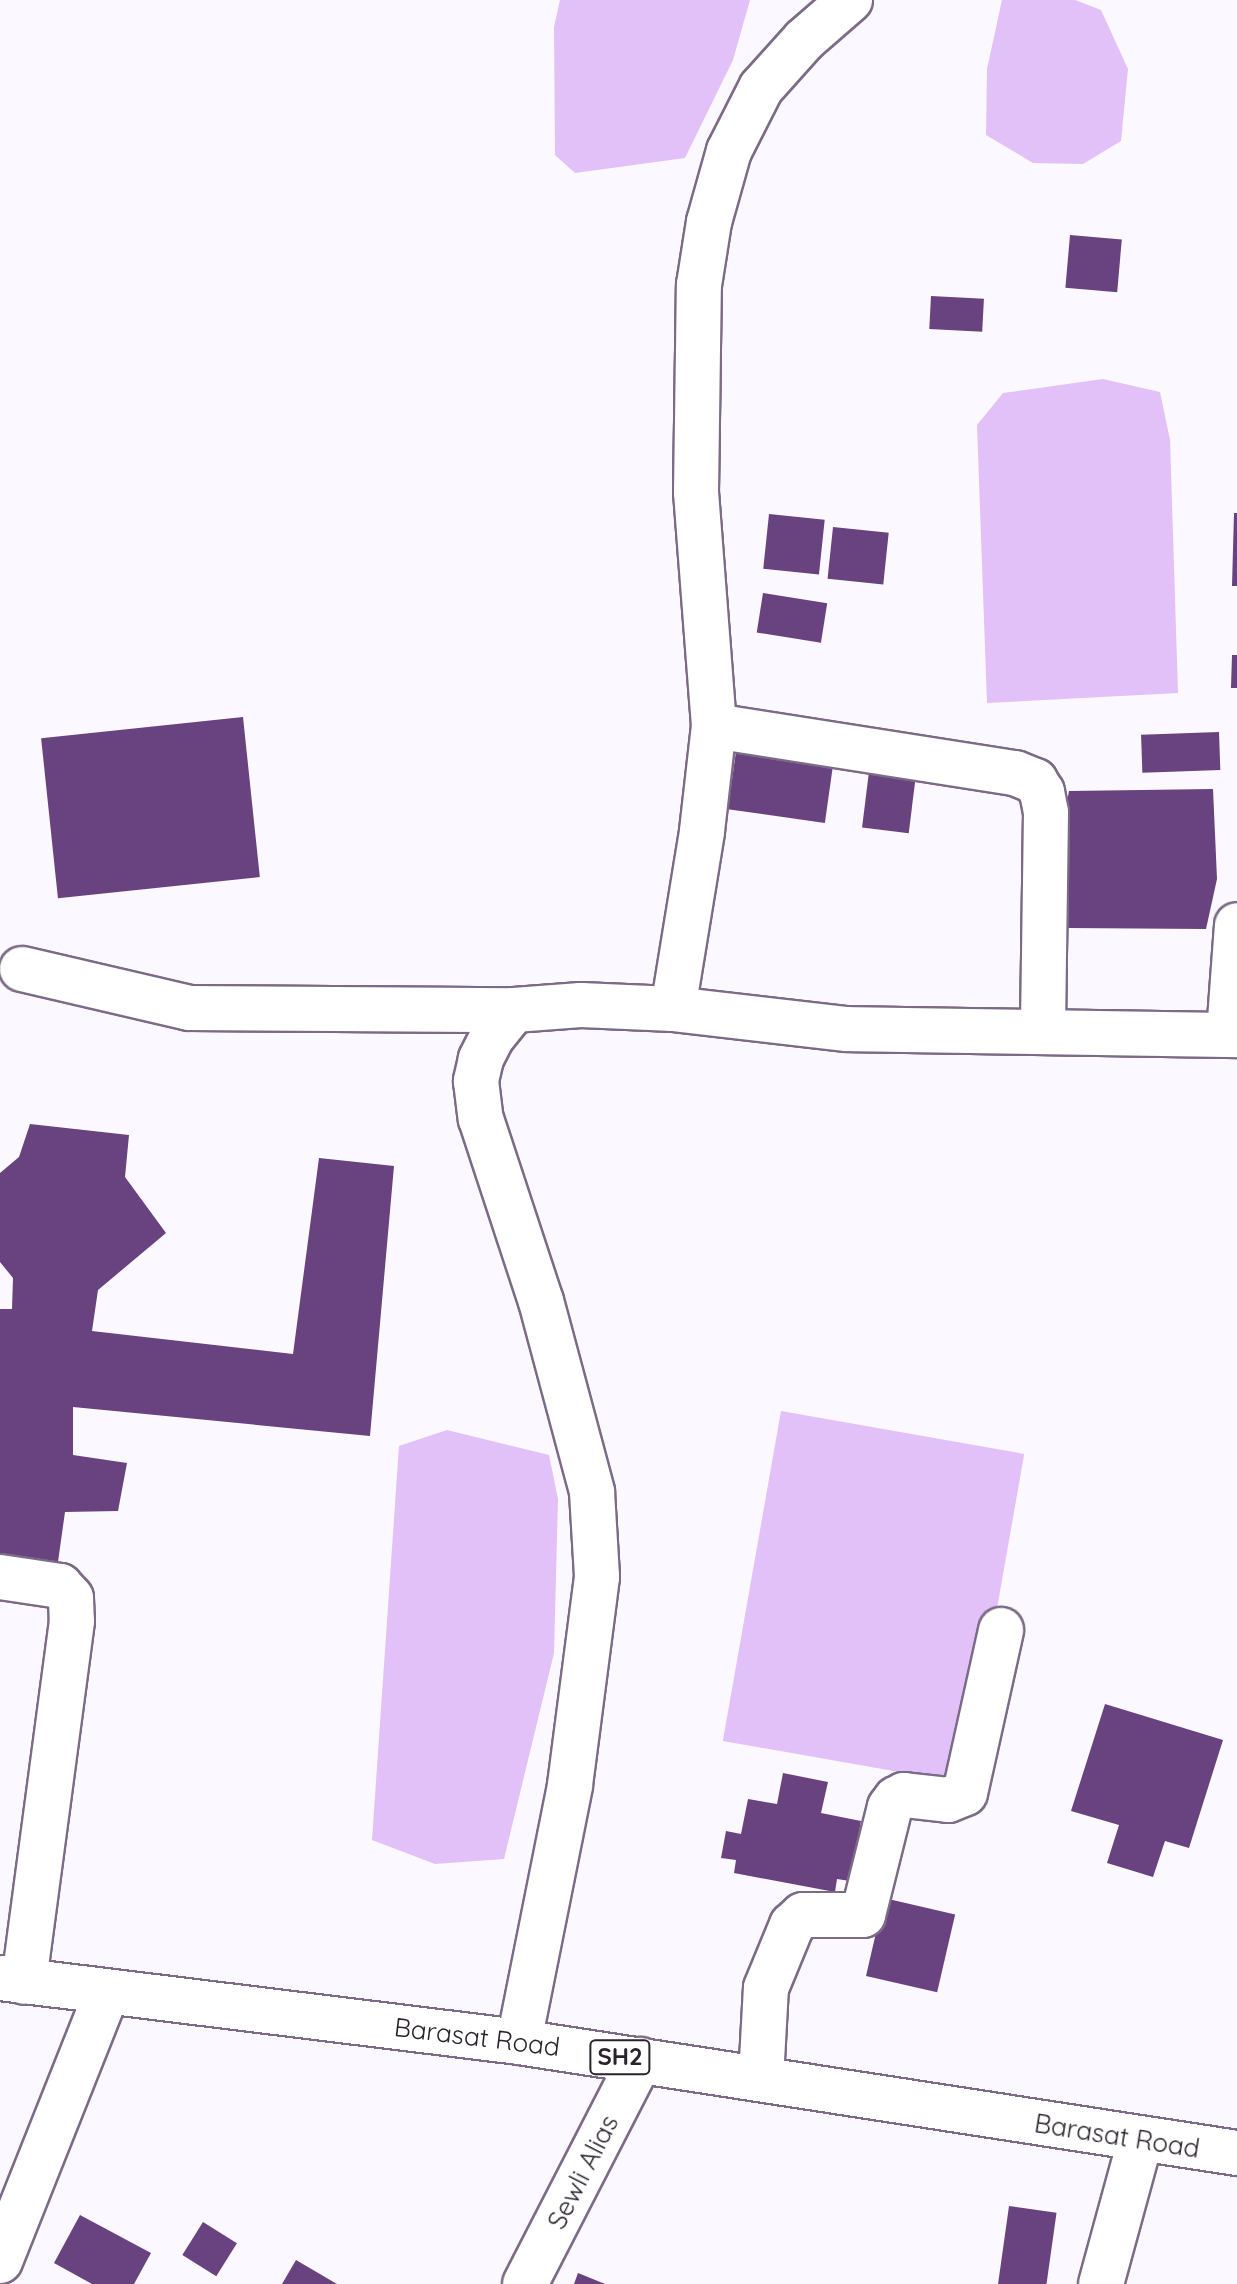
<!DOCTYPE html>
<style>
body{margin:0}
#map{position:relative;width:1237px;height:2284px;overflow:hidden;background:#fcf8ff;font-family:Quicksand,sans-serif}
div>[style]{position:absolute}
[style*='--x']{left:calc(var(--x)*1px);top:calc(var(--y)*1px);width:calc(var(--w)*1px);rotate:calc(var(--a)*1deg)}
.water>*{inset:0;background:#e2c0f8;transform-origin:0 0}
.building>*{inset:0;background:#694280;transform-origin:0 0}
.roads{filter:drop-shadow(2px 0 #7c6b87) drop-shadow(-2px 0 #7c6b87) drop-shadow(0 2px #7c6b87) drop-shadow(0 -2px #7c6b87)}
.street>*{height:44px;margin:-22px;padding:0 22px;transform-origin:22px;border-radius:22px;background:#fff}
.primary>*{height:44px;margin:-22px;padding:0 22px;transform-origin:22px;border-radius:22px;background:#fff}
span{translate:-50% -50%;white-space:nowrap;text-align:center;line-height:1.15;-webkit-text-stroke:8px #fff;paint-order:stroke}
.shield-label span{padding:2px 6px;background:#fff;border:2px solid;border-radius:6px;-webkit-text-stroke-width:0}
.shield-label{font-size:24px;color:#2a232e;font-weight:700}
.street-label{font-size:26px;color:#2a232e}
</style>
<div id="map">
<div class="water">
<i style="clip-path:polygon(560px 0,750px 0,733px 60px,685px 158px,575px 173px,555px 155px,554px 27px)"></i>
<i style="clip-path:polygon(1002px 0,1075px 0,1101px 10px,1128px 69px,1121px 141px,1083px 164px,1033px 163px,986px 135px,987px 69px)"></i>
<i style="clip-path:polygon(1103px 379px,1160px 392px,1170px 440px,1178px 693px,987px 703px,977px 425px,1003px 393px)"></i>
<i style="left:781px;top:1411px;width:247px;height:335px;rotate:10deg"></i>
<i style="clip-path:polygon(447px 1430px,549px 1455px,558px 1499px,554px 1653px,504px 1859px,435px 1864px,372px 1840px,399px 1446px)"></i>
</div>
<div class="building">
<i style="left:1070px;top:235px;width:52px;height:53px;rotate:5deg"></i>
<i style="left:931px;top:296px;width:53px;height:33px;rotate:3deg"></i>
<i style="clip-path:polygon(1234px 513px,1237px 513px,1237px 586px,1232px 586px)"></i>
<i style="left:769px;top:514px;width:56px;height:55px;rotate:6deg"></i>
<i style="left:833px;top:527px;width:56px;height:52px;rotate:6deg"></i>
<i style="left:763px;top:593px;width:65px;height:40px;rotate:9deg"></i>
<i style="clip-path:polygon(1232px 655px,1237px 655px,1237px 688px,1231px 688px)"></i>
<i style="left:243px;top:717px;width:161px;height:203px;rotate:84deg"></i>
<i style="left:1219px;top:732px;width:38px;height:78px;rotate:88deg"></i>
<i style="left:738px;top:737px;width:98px;height:73px;rotate:8deg"></i>
<i style="left:871px;top:755px;width:47px;height:73px;rotate:7deg"></i>
<i style="clip-path:polygon(1213px 789px,1217px 879px,1206px 929px,1067px 928px,1061px 897px,1062px 830px,1069px 791px)"></i>
<i style="clip-path:polygon(30px 1124px,129px 1135px,125px 1177px,166px 1233px,98px 1290px,92px 1331px,293px 1354px,319px 1158px,394px 1166px,370px 1436px,73px 1407px,73px 1455px,127px 1463px,118px 1511px,65px 1512px,56px 1576px,0 1570px,0 1309px,12px 1309px,13px 1278px,0 1262px,0 1173px,19px 1157px)"></i>
<i style="clip-path:polygon(1105px 1704px,1223px 1740px,1189px 1848px,1165px 1841px,1153px 1877px,1107px 1863px,1119px 1825px,1071px 1811px)"></i>
<i style="clip-path:polygon(783px 1773px,828px 1782px,821px 1813px,861px 1821px,850px 1881px,837px 1879px,835px 1892px,734px 1873px,736px 1860px,721px 1858px,726px 1831px,741px 1834px,748px 1799px,777px 1804px)"></i>
<i style="left:884px;top:1898px;width:73px;height:80px;rotate:13deg"></i>
<i style="left:1009px;top:2206px;width:48px;height:79px;rotate:8deg"></i>
<i style="clip-path:polygon(80px 2215px,151px 2253px,134px 2284px,92px 2284px,54px 2263px)"></i>
<i style="left:203px;top:2222px;width:40px;height:39px;rotate:32deg"></i>
<i style="clip-path:polygon(296px 2260px,337px 2284px,282px 2284px)"></i>
<i style="clip-path:polygon(578px 2273px,605px 2284px,574px 2284px)"></i>
</div>
<div class="roads">
<div class="street">
<i style="--x:714;--y:726;--w:305;--a:8.9"></i>
<i style="--x:1015;--y:773;--w:22;--a:22"></i>
<i style="--x:1035;--y:781;--w:13;--a:58"></i>
<i style="--x:1042;--y:792;--w:20;--a:79"></i>
<i style="--x:1046;--y:812;--w:218;--a:90.8"></i>
<i style="--x:22;--y:969;--w:171;--a:13.1"></i>
<i style="--x:189;--y:1008;--w:325;--a:0.4"></i>
<i style="--x:514;--y:1010;--w:67;--a:-4.3"></i>
<i style="--x:581;--y:1005;--w:92;--a:2.5"></i>
<i style="--x:673;--y:1009;--w:175;--a:6.6"></i>
<i style="--x:847;--y:1029;--w:390;--a:0.9"></i>
<i style="--x:673;--y:1009;--w:180;--a:-80.7"></i>
<i style="--x:702;--y:831;--w:106;--a:-83.5"></i>
<i style="--x:714;--y:726;--w:235;--a:-94.4"></i>
<i style="--x:696;--y:492;--w:207;--a:-89.2"></i>
<i style="--x:699;--y:285;--w:64;--a:-81"></i>
<i style="--x:709;--y:222;--w:74;--a:-74.3"></i>
<i style="--x:729;--y:151;--w:71;--a:-63.1"></i>
<i style="--x:761;--y:88;--w:64;--a:-48.1"></i>
<i style="--x:804;--y:40;--w:61;--a:-41"></i>
<i style="--x:514;--y:1010;--w:35;--a:129"></i>
<i style="--x:492;--y:1037;--w:25;--a:117"></i>
<i style="--x:481;--y:1059;--w:23;--a:103"></i>
<i style="--x:476;--y:1081;--w:38;--a:83"></i>
<i style="--x:481;--y:1119;--w:192;--a:71.8"></i>
<i style="--x:541;--y:1301;--w:198;--a:75"></i>
<i style="--x:592;--y:1492;--w:85;--a:86.6"></i>
<i style="--x:597;--y:1577;--w:211;--a:97.4"></i>
<i style="--x:570;--y:1786;--w:261;--a:101.3"></i>
<i style="--x:1229;--y:1034;--w:109;--a:-85.8"></i>
<i style="--x:0;--y:1577;--w:61;--a:8.5"></i>
<i style="--x:60;--y:1586;--w:16;--a:47"></i>
<i style="--x:71;--y:1598;--w:23;--a:88"></i>
<i style="--x:72;--y:1621;--w:364;--a:97.6"></i>
<i style="--x:761;--y:2079;--w:91;--a:-86.9"></i>
<i style="--x:766;--y:1988;--w:68;--a:-67.6"></i>
<i style="--x:792;--y:1925;--w:15;--a:-42"></i>
<i style="--x:803;--y:1915;--w:60;--a:0"></i>
<i style="--x:863;--y:1915;--w:111;--a:-76"></i>
<i style="--x:890;--y:1807;--w:10;--a:-53"></i>
<i style="--x:896;--y:1799;--w:9;--a:-27"></i>
<i style="--x:904;--y:1795;--w:44;--a:6.5"></i>
<i style="--x:948;--y:1800;--w:18;--a:-22"></i>
<i style="--x:965;--y:1793;--w:167;--a:-77.5"></i>
<i style="--x:0;--y:2261;--w:289;--a:-68.3"></i>
<i style="--x:525;--y:2284;--w:252;--a:-62.8"></i>
<i style="--x:1101;--y:2284;--w:148;--a:-74.7"></i>
</div>
<div class="primary">
<i style="--x:0;--y:1978;--w:523;--a:7.03"></i>
<i style="--x:519;--y:2042;--w:727;--a:8.79"></i>
</div>
</div>
<div class="shield-label">
<span style="left:620px;top:2057px">SH2</span>
</div>
<div class="street-label">
<span style="left:477px;top:2037px;rotate:7deg">Barasat Road</span>
<span style="left:1117px;top:2136px;rotate:9deg">Barasat Road</span>
<span style="left:583px;top:2172px;rotate:-63deg">Sewli Alias</span>
</div>
</div>
